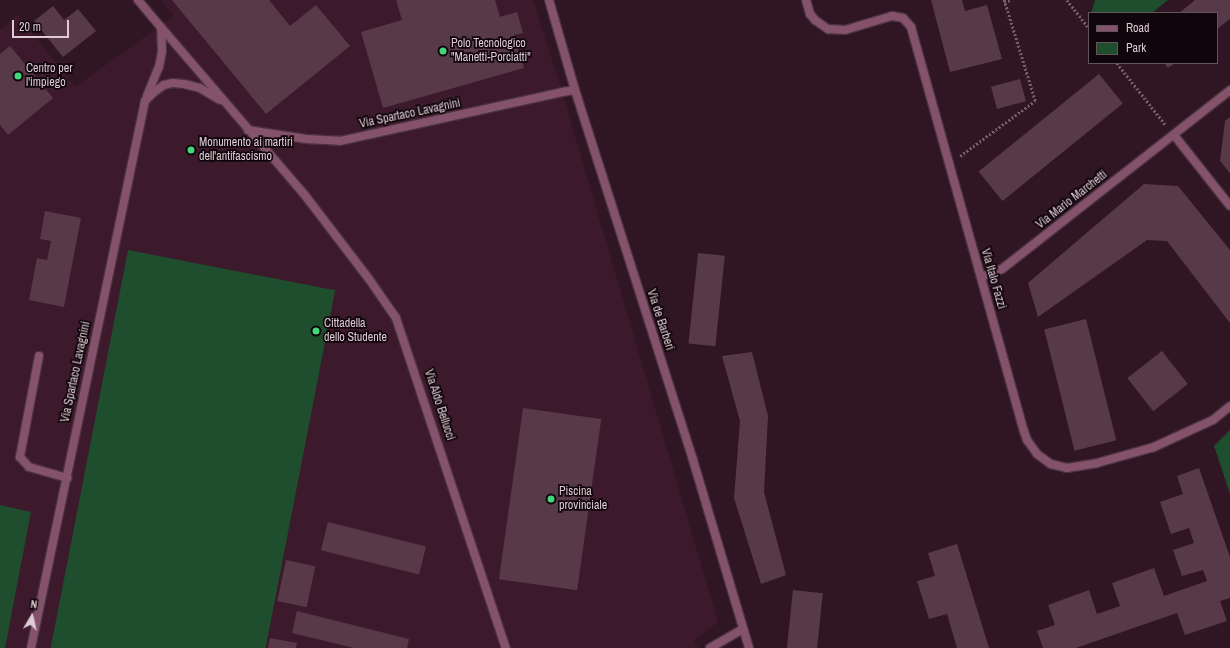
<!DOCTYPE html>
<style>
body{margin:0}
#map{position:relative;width:1230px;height:648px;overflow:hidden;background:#301523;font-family:"Archivo Narrow",sans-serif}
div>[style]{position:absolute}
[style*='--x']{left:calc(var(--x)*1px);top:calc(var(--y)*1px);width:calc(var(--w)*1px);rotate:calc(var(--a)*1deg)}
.built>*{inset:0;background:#3c1a2c}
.green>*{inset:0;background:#1e4e2e;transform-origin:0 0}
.building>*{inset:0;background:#583948;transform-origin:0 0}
.path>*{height:2.5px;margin-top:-1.25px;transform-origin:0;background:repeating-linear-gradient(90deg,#765e6a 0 2px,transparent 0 4px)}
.roads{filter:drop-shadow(1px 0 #4c323f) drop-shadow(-1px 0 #4c323f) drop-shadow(0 1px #4c323f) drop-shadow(0 -1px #4c323f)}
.service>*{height:8px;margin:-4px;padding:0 4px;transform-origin:4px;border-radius:4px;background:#84536b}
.minor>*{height:8px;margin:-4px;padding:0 4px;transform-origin:4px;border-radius:4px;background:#84536b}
.dots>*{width:11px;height:11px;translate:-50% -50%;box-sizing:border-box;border:2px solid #10050a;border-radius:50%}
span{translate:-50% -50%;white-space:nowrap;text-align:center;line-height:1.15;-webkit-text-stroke:3.5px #10050a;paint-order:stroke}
.poi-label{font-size:12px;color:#decbd4}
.left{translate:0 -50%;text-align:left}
.street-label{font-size:12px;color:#decbd4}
.legend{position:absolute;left:1088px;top:12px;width:130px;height:52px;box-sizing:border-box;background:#10050a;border:1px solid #62545b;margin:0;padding:5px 7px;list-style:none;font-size:12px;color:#decbd4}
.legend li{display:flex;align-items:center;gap:8px;height:20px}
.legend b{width:20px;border:1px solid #62545b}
.north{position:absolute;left:12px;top:596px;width:40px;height:40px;-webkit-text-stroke:3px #10050a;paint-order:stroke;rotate:9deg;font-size:11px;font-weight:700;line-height:16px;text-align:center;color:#decbd4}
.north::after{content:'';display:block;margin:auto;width:14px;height:18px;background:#decbd4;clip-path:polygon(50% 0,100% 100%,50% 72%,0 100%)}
.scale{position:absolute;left:12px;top:20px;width:57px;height:18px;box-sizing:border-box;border:2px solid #decbd4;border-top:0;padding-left:5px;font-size:12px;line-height:14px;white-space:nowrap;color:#decbd4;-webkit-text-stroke:3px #10050a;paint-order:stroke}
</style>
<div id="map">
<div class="built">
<i style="clip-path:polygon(161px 0,533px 0,559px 82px,718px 622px,694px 640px,698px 648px,0 648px,0 30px,18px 15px,75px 87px,174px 16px)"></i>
</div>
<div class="green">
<i style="clip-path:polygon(1095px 0,1168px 0,1152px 13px,1091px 13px)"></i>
<i style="left:128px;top:250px;width:211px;height:406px;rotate:11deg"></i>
<i style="clip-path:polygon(1230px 430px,1230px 494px,1214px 446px)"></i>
<i style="clip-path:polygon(0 505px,31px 512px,5px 648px,0 648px)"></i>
</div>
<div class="building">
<i style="clip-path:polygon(172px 0,269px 0,290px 26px,316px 5px,350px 46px,266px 114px)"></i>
<i style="clip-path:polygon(396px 0,495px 0,500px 17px,517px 12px,523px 33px,514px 35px,524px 68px,383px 108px,361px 32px,402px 20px)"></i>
<i style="clip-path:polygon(931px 0,962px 0,965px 11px,987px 5px,1002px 59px,950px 72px)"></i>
<i style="clip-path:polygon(1195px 0,1230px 0,1230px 19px,1217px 29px,1217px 13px,1179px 13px)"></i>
<i style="clip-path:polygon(53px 6px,64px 20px,78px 9px,96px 31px,63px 57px,34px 21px)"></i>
<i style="clip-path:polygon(10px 46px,53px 98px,8px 135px,0 125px,0 54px)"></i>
<i style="clip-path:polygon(1164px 63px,1175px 63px,1168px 68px)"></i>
<i style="left:1099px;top:74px;width:38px;height:155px;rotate:51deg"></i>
<i style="left:1020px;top:79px;width:23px;height:30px;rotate:75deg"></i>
<i style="clip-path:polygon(1230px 117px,1230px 173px,1220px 161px,1225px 121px)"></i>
<i style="clip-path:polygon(1144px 184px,1178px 186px,1230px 250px,1230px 323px,1167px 241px,1147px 240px,1038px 317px,1028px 283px)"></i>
<i style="clip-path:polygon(45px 211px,81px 218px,64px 307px,29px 300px,37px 258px,47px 260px,51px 241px,40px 239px)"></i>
<i style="left:698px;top:253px;width:27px;height:91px;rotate:6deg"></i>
<i style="left:1086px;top:319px;width:125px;height:43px;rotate:76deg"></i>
<i style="left:1162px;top:351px;width:42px;height:44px;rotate:52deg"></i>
<i style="clip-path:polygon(752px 352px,768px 416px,764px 492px,786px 575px,761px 584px,734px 498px,740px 421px,722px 356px)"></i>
<i style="left:523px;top:408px;width:79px;height:173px;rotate:8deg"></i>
<i style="clip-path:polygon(1199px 468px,1230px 557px,1230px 598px,1220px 601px,1227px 621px,1185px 635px,1177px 613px,1076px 648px,1043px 648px,1037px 631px,1055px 625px,1048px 605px,1089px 590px,1097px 614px,1120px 606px,1112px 583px,1154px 568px,1164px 596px,1207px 581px,1203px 570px,1182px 576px,1173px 550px,1194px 543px,1189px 528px,1171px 534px,1160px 502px,1183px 494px,1177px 476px)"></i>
<i style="left:328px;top:522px;width:101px;height:29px;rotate:14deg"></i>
<i style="clip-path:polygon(957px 544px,989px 648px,957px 648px,947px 614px,929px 619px,917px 581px,935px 576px,928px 553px)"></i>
<i style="left:286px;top:560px;width:30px;height:42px;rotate:12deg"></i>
<i style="left:793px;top:590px;width:30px;height:58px;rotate:6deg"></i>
<i style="clip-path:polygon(297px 611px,409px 639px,407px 648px,354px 648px,292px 633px)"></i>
<i style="clip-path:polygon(270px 638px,297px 643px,296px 648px,268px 648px)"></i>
</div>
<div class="path">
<i style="--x:1067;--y:0;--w:36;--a:52"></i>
<i style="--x:1004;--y:2;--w:6;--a:-18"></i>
<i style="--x:1117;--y:63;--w:78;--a:51.8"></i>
<i style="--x:960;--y:156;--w:93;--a:-36.3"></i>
<i style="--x:1035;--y:101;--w:106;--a:-107.1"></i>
</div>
<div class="roads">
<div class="service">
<i style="--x:160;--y:26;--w:221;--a:49.4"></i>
<i style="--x:304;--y:194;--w:107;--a:52.6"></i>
<i style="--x:369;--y:279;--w:47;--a:55.3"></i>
<i style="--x:396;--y:318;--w:348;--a:71.6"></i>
<i style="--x:147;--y:96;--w:31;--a:-68"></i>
<i style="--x:159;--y:67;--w:16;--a:-79"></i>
<i style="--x:162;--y:51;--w:23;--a:-92"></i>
<i style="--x:248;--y:130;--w:59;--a:8.8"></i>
<i style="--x:306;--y:139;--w:34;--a:3"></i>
<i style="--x:340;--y:141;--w:227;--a:-12.4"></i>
<i style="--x:39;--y:356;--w:103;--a:100.7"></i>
<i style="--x:20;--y:457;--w:13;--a:48"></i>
<i style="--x:29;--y:467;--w:40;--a:16"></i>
<i style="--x:31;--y:648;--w:559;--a:-78.23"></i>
<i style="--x:145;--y:101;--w:13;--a:-45"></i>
<i style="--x:154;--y:92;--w:12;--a:-35"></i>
<i style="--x:164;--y:85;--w:9;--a:-13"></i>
<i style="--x:173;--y:83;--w:11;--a:5"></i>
<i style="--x:184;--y:84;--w:16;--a:14"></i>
<i style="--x:200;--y:88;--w:23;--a:31"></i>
<i style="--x:710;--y:648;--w:38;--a:-30"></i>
</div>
<div class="minor">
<i style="--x:138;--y:0;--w:34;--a:50"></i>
<i style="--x:549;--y:0;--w:94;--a:73.9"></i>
<i style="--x:575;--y:90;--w:388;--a:72.3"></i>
<i style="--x:693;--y:460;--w:196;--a:73.4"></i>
<i style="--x:806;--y:0;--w:15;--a:74"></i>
<i style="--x:810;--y:14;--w:8;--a:50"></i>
<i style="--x:815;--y:20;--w:16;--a:35"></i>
<i style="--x:828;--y:29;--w:17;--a:3"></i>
<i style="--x:845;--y:30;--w:49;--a:-16.6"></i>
<i style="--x:892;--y:16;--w:11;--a:10"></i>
<i style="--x:903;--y:18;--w:12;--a:48"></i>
<i style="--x:911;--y:27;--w:420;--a:74.4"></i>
<i style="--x:1024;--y:431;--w:9;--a:72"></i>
<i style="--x:1027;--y:440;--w:17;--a:54"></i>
<i style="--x:1037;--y:454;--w:17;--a:36"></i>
<i style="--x:1051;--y:464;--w:16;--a:14"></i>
<i style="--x:1067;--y:468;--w:30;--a:-9"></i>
<i style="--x:1097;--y:463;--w:59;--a:-15.7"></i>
<i style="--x:1154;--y:447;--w:65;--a:-24.6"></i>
<i style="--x:1213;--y:420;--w:22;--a:-39"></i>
<i style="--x:562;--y:92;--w:13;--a:-9"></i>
<i style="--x:1174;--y:135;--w:90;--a:51.7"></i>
<i style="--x:981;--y:277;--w:22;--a:-21"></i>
<i style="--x:1002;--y:269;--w:290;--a:-38.1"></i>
</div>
</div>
<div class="dots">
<i style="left:443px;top:51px;background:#44d77a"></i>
<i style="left:18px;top:76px;background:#44d77a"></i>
<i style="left:191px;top:150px;background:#44d77a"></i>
<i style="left:316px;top:331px;background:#44d77a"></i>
<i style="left:551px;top:499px;background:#44d77a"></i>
</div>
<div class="poi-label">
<span class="left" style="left:451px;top:51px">Polo Tecnologico<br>"Manetti-Porciatti"</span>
<span class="left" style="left:26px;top:76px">Centro per<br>l'impiego</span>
<span class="left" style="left:199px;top:150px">Monumento ai martiri<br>dell'antifascismo</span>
<span class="left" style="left:324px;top:331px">Cittadella<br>dello Studente</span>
<span class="left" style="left:559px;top:499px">Piscina<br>provinciale</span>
</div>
<div class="street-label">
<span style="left:410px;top:114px;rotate:-12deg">Via Spartaco Lavagnini</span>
<span style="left:1072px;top:200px;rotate:-38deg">Via Mario Marchetti</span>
<span style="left:993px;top:279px;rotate:74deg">Via Italo Fazzi</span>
<span style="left:660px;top:320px;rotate:72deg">Via de Barberi</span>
<span style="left:76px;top:372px;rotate:-78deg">Via Spartaco Lavagnini</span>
<span style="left:439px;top:405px;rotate:72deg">Via Aldo Bellucci</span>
</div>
<ul class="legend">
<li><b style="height:5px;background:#84536b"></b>Road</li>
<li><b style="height:11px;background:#1e4e2e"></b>Park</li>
</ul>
<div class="north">N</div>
<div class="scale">20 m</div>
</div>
